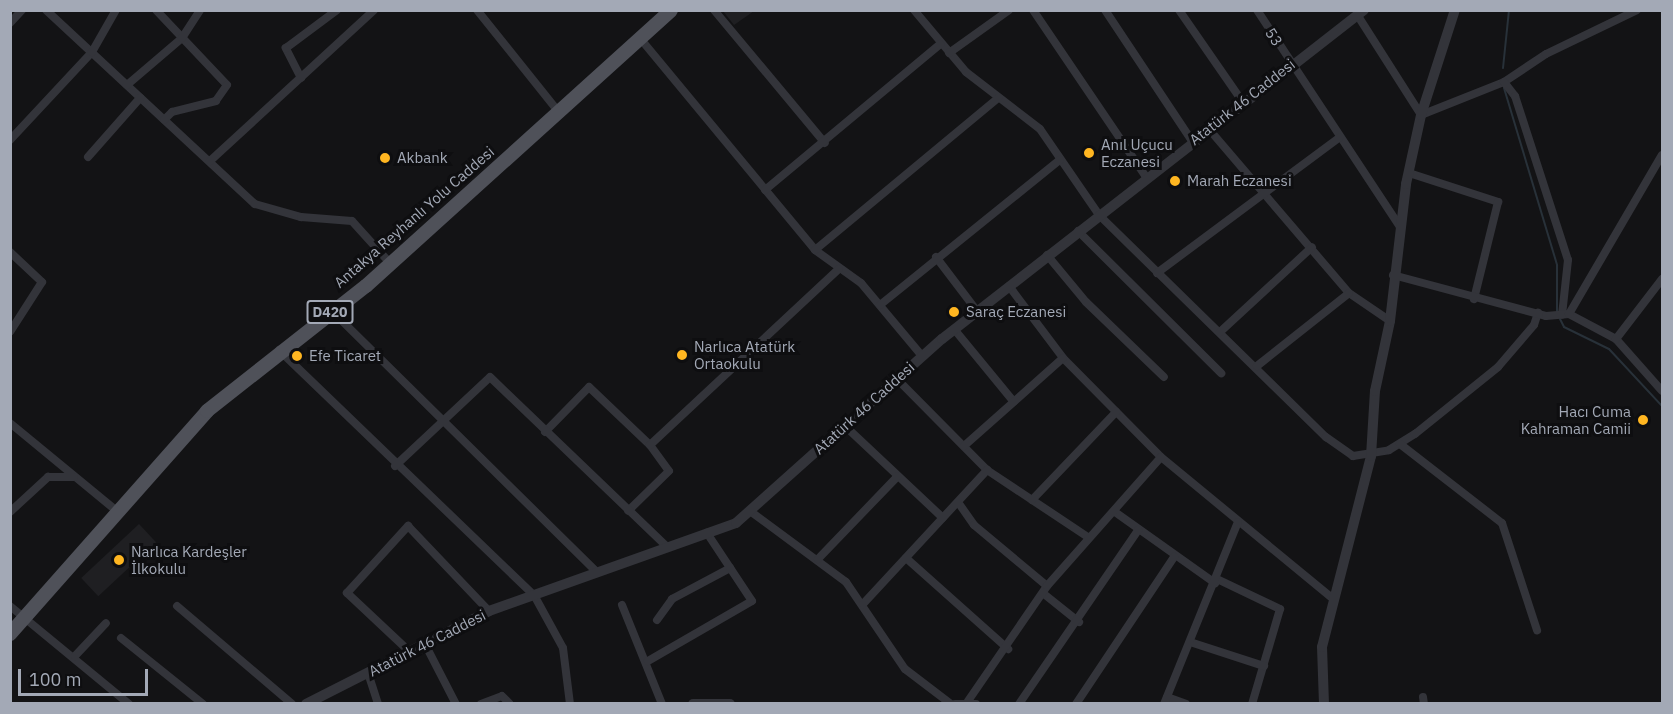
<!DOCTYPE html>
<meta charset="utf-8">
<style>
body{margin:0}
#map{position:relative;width:1673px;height:714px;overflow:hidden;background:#131315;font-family:"IBM Plex Sans",sans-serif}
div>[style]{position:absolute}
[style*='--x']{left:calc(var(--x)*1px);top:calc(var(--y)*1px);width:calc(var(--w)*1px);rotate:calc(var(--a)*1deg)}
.built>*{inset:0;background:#1f1f22;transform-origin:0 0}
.stream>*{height:2px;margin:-1px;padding:0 1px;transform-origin:1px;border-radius:1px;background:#283139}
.minor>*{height:8px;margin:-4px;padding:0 4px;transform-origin:4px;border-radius:4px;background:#33343a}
.tertiary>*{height:10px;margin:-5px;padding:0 5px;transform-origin:5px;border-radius:5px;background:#33343a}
.primary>*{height:14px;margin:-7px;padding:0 7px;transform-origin:7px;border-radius:7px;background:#4f5159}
.dots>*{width:16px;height:16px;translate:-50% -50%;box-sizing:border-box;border:3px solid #0e0e10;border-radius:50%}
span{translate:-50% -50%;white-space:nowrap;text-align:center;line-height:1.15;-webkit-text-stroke:6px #0e0e10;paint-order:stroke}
.shield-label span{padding:2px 4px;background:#0e0e10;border:2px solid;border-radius:4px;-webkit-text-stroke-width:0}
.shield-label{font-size:14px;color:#a3a9b6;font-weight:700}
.street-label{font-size:15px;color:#a3a9b6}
.poi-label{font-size:15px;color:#a3a9b6}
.left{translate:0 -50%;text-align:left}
.right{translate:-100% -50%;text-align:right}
.frame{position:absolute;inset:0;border:12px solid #a3a9b6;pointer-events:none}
.scale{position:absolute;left:18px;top:669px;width:130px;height:27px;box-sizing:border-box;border:3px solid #a3a9b6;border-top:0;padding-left:8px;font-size:18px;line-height:21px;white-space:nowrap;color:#a3a9b6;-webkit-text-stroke:4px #0e0e10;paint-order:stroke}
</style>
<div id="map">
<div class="built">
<i style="clip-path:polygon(723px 11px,754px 11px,734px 25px)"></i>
<i style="left:139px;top:524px;width:25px;height:79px;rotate:47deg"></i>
</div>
<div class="stream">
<i style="--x:1503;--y:68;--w:58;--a:-84.1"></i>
<i style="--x:1504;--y:88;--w:185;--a:73.3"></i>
<i style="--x:1557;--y:265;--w:49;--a:90"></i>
<i style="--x:1560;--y:319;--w:9;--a:63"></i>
<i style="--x:1564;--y:327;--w:50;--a:26.1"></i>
<i style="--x:1609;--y:349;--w:78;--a:47.1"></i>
</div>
<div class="minor">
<i style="--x:46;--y:10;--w:285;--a:42.9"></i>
<i style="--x:255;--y:204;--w:48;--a:15.8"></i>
<i style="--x:301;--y:217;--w:51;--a:4.5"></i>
<i style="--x:352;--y:221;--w:57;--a:47.9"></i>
<i style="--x:156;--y:10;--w:103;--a:46.6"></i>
<i style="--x:227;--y:85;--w:19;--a:125"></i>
<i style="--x:216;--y:101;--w:45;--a:166"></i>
<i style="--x:172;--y:112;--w:11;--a:135"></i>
<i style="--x:477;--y:10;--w:129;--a:51.3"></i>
<i style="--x:714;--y:10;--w:173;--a:50.2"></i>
<i style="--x:914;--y:10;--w:81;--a:50"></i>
<i style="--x:966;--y:72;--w:93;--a:37.6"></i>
<i style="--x:1040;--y:129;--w:104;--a:55.5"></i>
<i style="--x:1099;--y:215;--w:318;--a:44.4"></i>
<i style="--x:1326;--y:437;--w:33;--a:35"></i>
<i style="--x:1353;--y:456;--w:36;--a:-9"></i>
<i style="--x:1389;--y:450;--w:31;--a:-32"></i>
<i style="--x:1415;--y:434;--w:107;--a:-38.9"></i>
<i style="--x:1498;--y:367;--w:55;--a:-49.4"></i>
<i style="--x:1534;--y:325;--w:13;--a:-72"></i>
<i style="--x:1033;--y:10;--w:202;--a:55.9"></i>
<i style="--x:1105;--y:10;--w:157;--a:56.4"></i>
<i style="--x:1179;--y:10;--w:111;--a:55.3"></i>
<i style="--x:1257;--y:10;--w:260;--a:56.6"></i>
<i style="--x:1358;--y:16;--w:117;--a:57.5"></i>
<i style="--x:1421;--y:115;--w:89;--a:-21.7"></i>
<i style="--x:1504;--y:82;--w:50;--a:-33.7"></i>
<i style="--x:1546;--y:54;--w:101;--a:-25.8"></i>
<i style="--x:10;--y:23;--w:18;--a:-47"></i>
<i style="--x:639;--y:37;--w:276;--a:50.4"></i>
<i style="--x:815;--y:250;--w:57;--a:35.7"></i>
<i style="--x:861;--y:283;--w:95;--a:50.1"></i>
<i style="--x:949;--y:53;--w:74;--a:-35.6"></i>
<i style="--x:301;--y:78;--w:34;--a:-117"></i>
<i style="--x:286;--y:48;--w:64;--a:-36.7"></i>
<i style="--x:1504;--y:82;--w:18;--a:52"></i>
<i style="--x:1515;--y:96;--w:172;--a:72.1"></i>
<i style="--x:1568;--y:260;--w:55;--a:96.2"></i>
<i style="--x:127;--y:85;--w:72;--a:-40.5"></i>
<i style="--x:182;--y:38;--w:33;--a:-57"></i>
<i style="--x:1208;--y:128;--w:217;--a:49.5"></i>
<i style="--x:1349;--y:293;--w:50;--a:34.3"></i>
<i style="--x:10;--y:140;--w:120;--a:-47"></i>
<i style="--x:92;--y:52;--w:48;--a:-60.3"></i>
<i style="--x:88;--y:157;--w:79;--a:-48.6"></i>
<i style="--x:210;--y:161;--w:223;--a:-42.6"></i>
<i style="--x:1409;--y:173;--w:94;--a:18"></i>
<i style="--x:1498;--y:202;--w:100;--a:103.9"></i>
<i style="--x:765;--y:190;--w:228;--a:-39.8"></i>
<i style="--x:1078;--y:231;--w:202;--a:44.8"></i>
<i style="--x:815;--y:250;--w:238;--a:-39.7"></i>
<i style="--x:10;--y:252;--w:44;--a:43.2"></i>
<i style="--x:42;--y:282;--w:59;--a:122.6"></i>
<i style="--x:1047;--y:255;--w:61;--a:50.3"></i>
<i style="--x:1086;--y:302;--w:108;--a:43.9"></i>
<i style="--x:936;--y:257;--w:68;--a:52.8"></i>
<i style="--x:1157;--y:273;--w:227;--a:-36.6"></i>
<i style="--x:1393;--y:275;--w:158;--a:15"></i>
<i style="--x:1546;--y:316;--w:23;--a:-5"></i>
<i style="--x:1569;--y:314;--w:53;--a:28"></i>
<i style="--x:1616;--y:339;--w:69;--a:48.5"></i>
<i style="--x:1009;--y:286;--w:90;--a:53.1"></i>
<i style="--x:1063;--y:358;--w:139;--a:45.3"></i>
<i style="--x:1161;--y:457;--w:220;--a:39.5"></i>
<i style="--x:880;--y:305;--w:231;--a:-38.9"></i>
<i style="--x:332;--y:311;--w:372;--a:44.6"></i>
<i style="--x:1569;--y:314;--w:184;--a:-59.7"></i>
<i style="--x:954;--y:329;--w:94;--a:50.6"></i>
<i style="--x:1220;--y:332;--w:125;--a:-42.7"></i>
<i style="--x:1616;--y:339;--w:76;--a:-52.5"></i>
<i style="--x:279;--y:350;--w:354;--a:43.9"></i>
<i style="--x:534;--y:595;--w:60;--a:61.3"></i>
<i style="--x:563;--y:648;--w:56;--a:82.9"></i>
<i style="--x:1257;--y:366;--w:117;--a:-38.4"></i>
<i style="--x:897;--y:379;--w:128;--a:45.3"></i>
<i style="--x:987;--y:470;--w:121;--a:33.6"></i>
<i style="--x:10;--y:423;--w:141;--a:39.5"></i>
<i style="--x:845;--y:426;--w:134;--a:43.2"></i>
<i style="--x:545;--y:432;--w:63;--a:-45.6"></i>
<i style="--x:589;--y:387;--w:84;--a:43.6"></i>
<i style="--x:650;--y:445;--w:32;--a:54"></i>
<i style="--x:669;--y:471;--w:57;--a:135.7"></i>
<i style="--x:1400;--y:444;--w:129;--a:37.8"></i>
<i style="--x:1502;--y:523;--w:113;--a:71.9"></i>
<i style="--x:650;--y:445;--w:258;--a:-43"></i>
<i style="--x:964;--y:446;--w:132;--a:-41.6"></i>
<i style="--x:395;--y:466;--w:130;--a:-43.1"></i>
<i style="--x:490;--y:377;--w:245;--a:43.8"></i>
<i style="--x:1032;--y:500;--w:122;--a:-46.3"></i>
<i style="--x:960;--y:505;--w:24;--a:55"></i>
<i style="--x:974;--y:525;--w:95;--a:39.9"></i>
<i style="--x:750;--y:511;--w:119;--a:36.5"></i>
<i style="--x:846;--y:582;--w:105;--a:55.9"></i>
<i style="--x:905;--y:669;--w:58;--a:37.3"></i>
<i style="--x:10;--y:512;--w:52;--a:-42.6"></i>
<i style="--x:48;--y:477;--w:26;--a:0"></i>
<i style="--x:1115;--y:512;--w:123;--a:35.4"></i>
<i style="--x:906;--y:558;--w:137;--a:41.7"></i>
<i style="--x:818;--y:559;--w:114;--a:-46.1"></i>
<i style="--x:1217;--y:579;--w:70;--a:25.5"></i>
<i style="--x:1280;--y:609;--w:99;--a:106.4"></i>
<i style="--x:1044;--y:594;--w:45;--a:38.7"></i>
<i style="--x:863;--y:604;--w:183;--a:-47.2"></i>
<i style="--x:622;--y:605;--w:107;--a:68"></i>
<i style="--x:10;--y:606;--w:154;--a:39.5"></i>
<i style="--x:177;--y:606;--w:151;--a:40.4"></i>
<i style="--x:657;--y:620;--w:26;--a:-54"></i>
<i style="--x:672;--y:599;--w:66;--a:-28.1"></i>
<i style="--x:121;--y:638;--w:105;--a:38.8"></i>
<i style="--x:1190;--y:642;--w:78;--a:18"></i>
<i style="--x:426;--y:646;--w:65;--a:62.7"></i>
<i style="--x:411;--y:653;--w:88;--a:-136.8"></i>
<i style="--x:347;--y:593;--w:91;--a:-47.7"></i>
<i style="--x:408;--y:526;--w:117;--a:46.4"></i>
<i style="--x:75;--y:656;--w:45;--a:-46.8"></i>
<i style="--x:648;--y:661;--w:120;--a:-30"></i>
<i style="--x:752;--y:601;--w:82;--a:-123.5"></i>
<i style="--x:368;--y:673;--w:33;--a:72"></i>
<i style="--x:1167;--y:697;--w:20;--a:20"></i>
<i style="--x:1423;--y:697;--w:7;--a:82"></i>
<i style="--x:968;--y:701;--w:140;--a:-55.5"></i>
<i style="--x:1047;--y:586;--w:172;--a:-48.5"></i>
<i style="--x:481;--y:704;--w:22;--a:-21"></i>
<i style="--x:502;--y:696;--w:11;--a:45"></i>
<i style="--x:955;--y:704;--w:21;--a:0"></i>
<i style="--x:1019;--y:704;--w:211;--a:-55.6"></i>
<i style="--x:1076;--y:704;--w:177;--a:-56.3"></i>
<i style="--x:1164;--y:704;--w:196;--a:-67.9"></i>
</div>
<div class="tertiary">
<i style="--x:306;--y:704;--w:205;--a:-26.9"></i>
<i style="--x:489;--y:611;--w:262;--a:-19.6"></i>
<i style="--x:736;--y:523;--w:276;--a:-41.8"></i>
<i style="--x:942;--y:339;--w:535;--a:-37.94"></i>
<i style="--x:693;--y:704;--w:37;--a:0"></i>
<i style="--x:1324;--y:704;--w:57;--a:-92"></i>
<i style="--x:1322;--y:647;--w:197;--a:-75.6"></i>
<i style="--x:1371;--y:456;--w:65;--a:-86.5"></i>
<i style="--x:1375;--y:391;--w:72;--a:-77.9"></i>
<i style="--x:1390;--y:321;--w:138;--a:-83.3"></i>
<i style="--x:1406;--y:184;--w:71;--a:-77.7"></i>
<i style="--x:1421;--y:115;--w:110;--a:-72.1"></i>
</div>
<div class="primary">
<i style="--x:10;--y:634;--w:298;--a:-48.5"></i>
<i style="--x:207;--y:411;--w:202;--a:-38.2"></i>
<i style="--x:366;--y:286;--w:411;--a:-42.1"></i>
</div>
<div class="dots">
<i style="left:1089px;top:153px;background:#ffb621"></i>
<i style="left:385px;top:158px;background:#ffb621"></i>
<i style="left:1175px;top:181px;background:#ffb621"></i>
<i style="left:954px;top:312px;background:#ffb621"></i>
<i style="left:682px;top:355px;background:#ffb621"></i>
<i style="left:297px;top:356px;background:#ffb621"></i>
<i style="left:1643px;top:420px;background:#ffb621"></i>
<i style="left:119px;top:560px;background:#ffb621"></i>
</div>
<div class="shield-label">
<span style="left:330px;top:312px">D420</span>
</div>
<div class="street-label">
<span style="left:1274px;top:37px;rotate:57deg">53</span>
<span style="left:1242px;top:102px;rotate:-38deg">Atatürk 46 Caddesi</span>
<span style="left:414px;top:217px;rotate:-41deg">Antakya Reyhanlı Yolu Caddesi</span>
<span style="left:864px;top:408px;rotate:-42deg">Atatürk 46 Caddesi</span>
<span style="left:427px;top:643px;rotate:-27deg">Atatürk 46 Caddesi</span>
</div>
<div class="poi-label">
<span class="left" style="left:1101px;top:153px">Anıl Uçucu<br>Eczanesi</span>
<span class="left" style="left:397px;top:158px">Akbank</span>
<span class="left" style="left:1187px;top:181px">Marah Eczanesi</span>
<span class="left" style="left:966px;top:312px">Saraç Eczanesi</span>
<span class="left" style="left:694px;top:355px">Narlıca Atatürk<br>Ortaokulu</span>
<span class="left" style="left:309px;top:356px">Efe Ticaret</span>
<span class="right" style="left:1631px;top:420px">Hacı Cuma<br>Kahraman Camii</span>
<span class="left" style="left:131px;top:560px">Narlıca Kardeşler<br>İlkokulu</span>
</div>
<div class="frame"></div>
<div class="scale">100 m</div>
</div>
